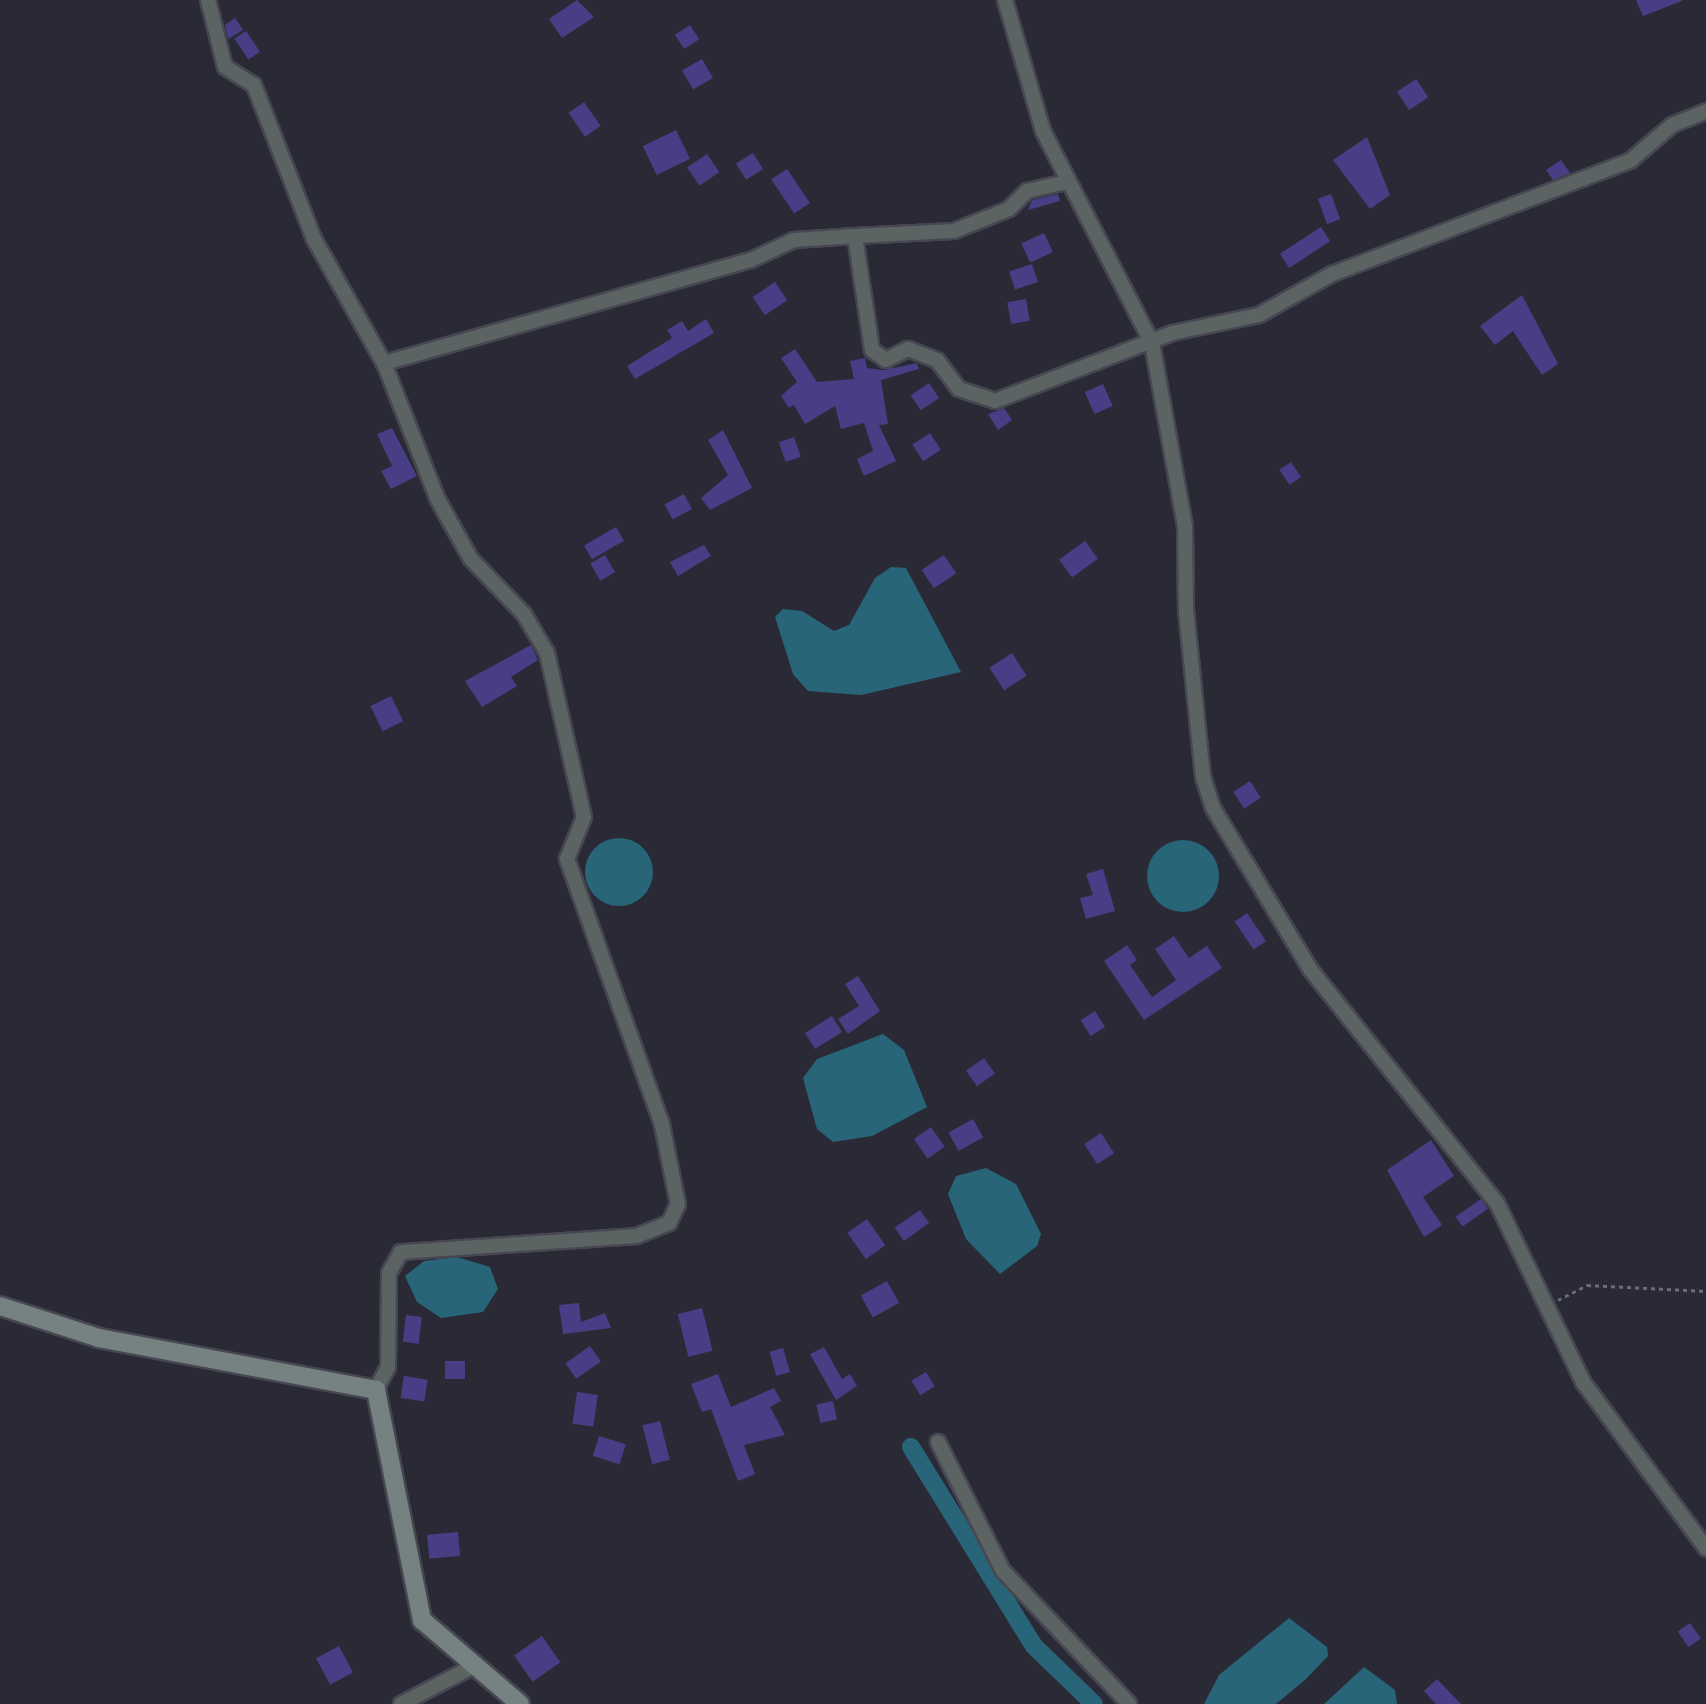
<!DOCTYPE html>
<style>
body{margin:0}
#map{position:relative;width:1706px;height:1704px;overflow:hidden;background:#2a2a36;font-family:Arial,sans-serif}
div>[style]{position:absolute}
[style*='--x']{left:calc(var(--x)*1px);top:calc(var(--y)*1px);width:calc(var(--w)*1px);rotate:calc(var(--a)*1deg)}
.water>*{inset:0;background:#296579}
.round{border-radius:50%}
.canal>*{height:18px;margin:-9px;padding:0 9px;transform-origin:9px;border-radius:9px;background:#296579}
.building>*{inset:0;background:#483e85;transform-origin:0 0}
.path>*{height:3px;margin-top:-1.5px;transform-origin:0;background:repeating-linear-gradient(90deg,#6b6c76 0 4px,transparent 0 8px)}
.roads{filter:drop-shadow(2px 0 #474752) drop-shadow(-2px 0 #474752) drop-shadow(0 2px #474752) drop-shadow(0 -2px #474752)}
.street>*{height:14px;margin:-7px;padding:0 7px;transform-origin:7px;border-radius:7px;background:#5c6363}
.secondary>*{height:18px;margin:-9px;padding:0 9px;transform-origin:9px;border-radius:9px;background:#768282}
span{translate:-50% -50%;white-space:nowrap;text-align:center;line-height:1.15;-webkit-text-stroke:8px #131319;paint-order:stroke}
</style>
<div id="map">
<div class="water">
<i style="clip-path:polygon(891px 567px,906px 568px,961px 672px,861px 695px,808px 691px,793px 674px,775px 617px,783px 609px,802px 611px,834px 631px,849px 625px,875px 578px)"></i>
<i class="round" style="left:585px;top:838px;width:68px;height:68px"></i>
<i class="round" style="left:1147px;top:840px;width:72px;height:72px"></i>
<i style="clip-path:polygon(883px 1034px,904px 1050px,927px 1107px,872px 1136px,833px 1142px,817px 1129px,803px 1078px,817px 1059px)"></i>
<i style="clip-path:polygon(986px 1168px,1016px 1184px,1041px 1234px,1037px 1246px,1000px 1274px,966px 1239px,948px 1194px,956px 1176px)"></i>
<i style="clip-path:polygon(457px 1257px,490px 1267px,498px 1289px,483px 1312px,441px 1318px,417px 1302px,405px 1276px,424px 1261px)"></i>
<i style="clip-path:polygon(1289px 1618px,1327px 1647px,1328px 1656px,1306px 1679px,1276px 1704px,1204px 1704px,1219px 1675px)"></i>
<i style="clip-path:polygon(1364px 1667px,1395px 1690px,1397px 1704px,1324px 1704px)"></i>
</div>
<div class="canal">
<i style="--x:911;--y:1447;--w:234;--a:58.3"></i>
<i style="--x:1034;--y:1646;--w:83;--a:44"></i>
</div>
<div class="building">
<i style="clip-path:polygon(577px 0,594px 17px,562px 38px,549px 19px)"></i>
<i style="clip-path:polygon(1636px 0,1682px 0,1682px 1px,1643px 16px)"></i>
<i style="clip-path:polygon(235px 18px,243px 30px,228px 39px,225px 25px)"></i>
<i style="left:690px;top:25px;width:17px;height:18px;rotate:57deg"></i>
<i style="left:246px;top:31px;width:25px;height:14px;rotate:56deg"></i>
<i style="left:702px;top:59px;width:22px;height:23px;rotate:60deg"></i>
<i style="left:1416px;top:79px;width:22px;height:23px;rotate:56deg"></i>
<i style="left:584px;top:102px;width:29px;height:19px;rotate:55deg"></i>
<i style="left:676px;top:130px;width:32px;height:37px;rotate:64deg"></i>
<i style="clip-path:polygon(1367px 137px,1390px 195px,1370px 209px,1333px 160px)"></i>
<i style="left:753px;top:153px;width:19px;height:20px;rotate:58deg"></i>
<i style="left:707px;top:154px;width:22px;height:24px;rotate:56deg"></i>
<i style="clip-path:polygon(1561px 160px,1570px 173px,1553px 180px,1546px 170px)"></i>
<i style="left:787px;top:169px;width:41px;height:19px;rotate:56deg"></i>
<i style="clip-path:polygon(1058px 194px,1060px 201px,1028px 210px,1032px 200px)"></i>
<i style="left:1331px;top:194px;width:27px;height:14px;rotate:70deg"></i>
<i style="left:1321px;top:227px;width:17px;height:49px;rotate:57deg"></i>
<i style="left:1044px;top:233px;width:21px;height:25px;rotate:65deg"></i>
<i style="left:1032px;top:264px;width:19px;height:24px;rotate:72deg"></i>
<i style="left:775px;top:282px;width:22px;height:27px;rotate:56deg"></i>
<i style="clip-path:polygon(1522px 295px,1558px 364px,1542px 375px,1513px 331px,1495px 345px,1480px 326px)"></i>
<i style="left:1026px;top:299px;width:22px;height:19px;rotate:80deg"></i>
<i style="clip-path:polygon(706px 319px,714px 333px,635px 379px,627px 366px,672px 338px,667px 330px,682px 321px,688px 331px)"></i>
<i style="clip-path:polygon(795px 349px,817px 382px,854px 379px,850px 361px,865px 358px,867px 368px,884px 370px,917px 363px,919px 369px,881px 380px,888px 424px,879px 425px,896px 461px,864px 476px,857px 459px,873px 451px,864px 423px,841px 429px,835px 406px,805px 424px,794px 405px,789px 408px,781px 396px,797px 382px,781px 358px)"></i>
<i style="left:929px;top:383px;width:18px;height:22px;rotate:56deg"></i>
<i style="left:1103px;top:384px;width:24px;height:20px;rotate:66deg"></i>
<i style="clip-path:polygon(1004px 408px,1012px 420px,998px 430px,988px 414px)"></i>
<i style="clip-path:polygon(392px 428px,417px 476px,391px 489px,381px 471px,392px 466px,377px 434px)"></i>
<i style="clip-path:polygon(723px 430px,752px 488px,710px 510px,701px 498px,728px 475px,708px 440px)"></i>
<i style="left:930px;top:433px;width:20px;height:21px;rotate:57deg"></i>
<i style="left:794px;top:437px;width:21px;height:16px;rotate:71deg"></i>
<i style="left:1291px;top:462px;width:18px;height:14px;rotate:56deg"></i>
<i style="left:684px;top:494px;width:17px;height:22px;rotate:62deg"></i>
<i style="left:616px;top:527px;width:16px;height:37px;rotate:60deg"></i>
<i style="left:1085px;top:541px;width:22px;height:32px;rotate:54deg"></i>
<i style="clip-path:polygon(704px 545px,711px 556px,678px 576px,670px 562px)"></i>
<i style="left:605px;top:555px;width:20px;height:17px;rotate:60deg"></i>
<i style="left:944px;top:555px;width:22px;height:27px;rotate:56deg"></i>
<i style="clip-path:polygon(531px 645px,538px 660px,511px 677px,517px 686px,482px 707px,465px 681px)"></i>
<i style="left:1012px;top:653px;width:27px;height:27px;rotate:57deg"></i>
<i style="left:391px;top:696px;width:28px;height:23px;rotate:64deg"></i>
<i style="left:1250px;top:781px;width:20px;height:20px;rotate:57deg"></i>
<i style="clip-path:polygon(1103px 869px,1115px 911px,1086px 919px,1080px 898px,1093px 895px,1086px 874px)"></i>
<i style="left:1247px;top:913px;width:34px;height:15px;rotate:56deg"></i>
<i style="clip-path:polygon(1174px 936px,1189px 958px,1207px 946px,1222px 968px,1144px 1020px,1104px 961px,1127px 945px,1137px 960px,1130px 965px,1152px 997px,1176px 980px,1155px 949px)"></i>
<i style="clip-path:polygon(858px 976px,880px 1011px,848px 1034px,838px 1019px,859px 1006px,845px 984px)"></i>
<i style="left:1095px;top:1011px;width:19px;height:17px;rotate:58deg"></i>
<i style="left:832px;top:1016px;width:19px;height:32px;rotate:58deg"></i>
<i style="left:984px;top:1058px;width:19px;height:22px;rotate:55deg"></i>
<i style="left:973px;top:1119px;width:21px;height:28px;rotate:61deg"></i>
<i style="left:931px;top:1127px;width:24px;height:21px;rotate:55deg"></i>
<i style="left:1101px;top:1133px;width:24px;height:20px;rotate:57deg"></i>
<i style="clip-path:polygon(1431px 1140px,1454px 1176px,1423px 1197px,1442px 1225px,1424px 1237px,1387px 1170px)"></i>
<i style="left:1481px;top:1199px;width:12px;height:31px;rotate:55deg"></i>
<i style="left:920px;top:1210px;width:16px;height:31px;rotate:55deg"></i>
<i style="left:867px;top:1219px;width:32px;height:24px;rotate:55deg"></i>
<i style="left:887px;top:1281px;width:25px;height:30px;rotate:61deg"></i>
<i style="clip-path:polygon(579px 1303px,581px 1322px,605px 1313px,611px 1328px,563px 1334px,559px 1305px)"></i>
<i style="left:702px;top:1308px;width:44px;height:25px;rotate:76deg"></i>
<i style="left:406px;top:1315px;width:16px;height:27px;rotate:7deg"></i>
<i style="left:590px;top:1346px;width:19px;height:30px;rotate:55deg"></i>
<i style="clip-path:polygon(824px 1347px,842px 1379px,850px 1374px,857px 1386px,836px 1400px,810px 1354px)"></i>
<i style="left:783px;top:1348px;width:25px;height:14px;rotate:74deg"></i>
<i style="left:445px;top:1361px;width:20px;height:18px"></i>
<i style="left:926px;top:1372px;width:17px;height:17px;rotate:59deg"></i>
<i style="clip-path:polygon(718px 1374px,731px 1407px,774px 1388px,781px 1401px,770px 1407px,785px 1435px,744px 1445px,755px 1474px,738px 1481px,711px 1409px,702px 1412px,691px 1384px)"></i>
<i style="left:404px;top:1376px;width:24px;height:22px;rotate:9deg"></i>
<i style="left:577px;top:1392px;width:21px;height:32px;rotate:8deg"></i>
<i style="left:833px;top:1401px;width:19px;height:17px;rotate:78deg"></i>
<i style="left:660px;top:1421px;width:40px;height:18px;rotate:76deg"></i>
<i style="left:599px;top:1436px;width:28px;height:21px;rotate:17deg"></i>
<i style="left:458px;top:1532px;width:24px;height:31px;rotate:85deg"></i>
<i style="left:1690px;top:1623px;width:19px;height:15px;rotate:55deg"></i>
<i style="left:542px;top:1636px;width:32px;height:34px;rotate:55deg"></i>
<i style="left:339px;top:1646px;width:30px;height:26px;rotate:62deg"></i>
<i style="clip-path:polygon(1437px 1679px,1461px 1704px,1436px 1704px,1424px 1691px)"></i>
</div>
<div class="path">
<i style="--x:1558;--y:1300;--w:33;--a:-27"></i>
<i style="--x:1587;--y:1285;--w:119;--a:2.9"></i>
</div>
<div class="roads">
<div class="street">
<i style="--x:208;--y:0;--w:69;--a:75.8"></i>
<i style="--x:225;--y:67;--w:34;--a:32"></i>
<i style="--x:254;--y:85;--w:165;--a:68.7"></i>
<i style="--x:314;--y:239;--w:142;--a:60.6"></i>
<i style="--x:384;--y:363;--w:147;--a:68.5"></i>
<i style="--x:438;--y:500;--w:68;--a:60.8"></i>
<i style="--x:471;--y:559;--w:76;--a:46.1"></i>
<i style="--x:524;--y:614;--w:45;--a:59.5"></i>
<i style="--x:547;--y:653;--w:168;--a:77.3"></i>
<i style="--x:584;--y:817;--w:45;--a:112"></i>
<i style="--x:567;--y:859;--w:282;--a:70.3"></i>
<i style="--x:662;--y:1125;--w:81;--a:78.6"></i>
<i style="--x:678;--y:1204;--w:21;--a:115"></i>
<i style="--x:669;--y:1223;--w:35;--a:158"></i>
<i style="--x:637;--y:1236;--w:237;--a:176.1"></i>
<i style="--x:401;--y:1252;--w:24;--a:120"></i>
<i style="--x:389;--y:1273;--w:94;--a:90.6"></i>
<i style="--x:388;--y:1367;--w:26;--a:118"></i>
<i style="--x:1005;--y:0;--w:136;--a:73.8"></i>
<i style="--x:1043;--y:131;--w:238;--a:62.8"></i>
<i style="--x:1152;--y:343;--w:187;--a:79.8"></i>
<i style="--x:1185;--y:527;--w:83;--a:89.3"></i>
<i style="--x:1186;--y:610;--w:168;--a:84.2"></i>
<i style="--x:1203;--y:777;--w:33;--a:72"></i>
<i style="--x:1213;--y:808;--w:188;--a:58.9"></i>
<i style="--x:1310;--y:969;--w:300;--a:51.4"></i>
<i style="--x:1497;--y:1203;--w:199;--a:64.3"></i>
<i style="--x:1583;--y:1382;--w:207;--a:53.5"></i>
<i style="--x:855;--y:236;--w:99;--a:-2.9"></i>
<i style="--x:954;--y:231;--w:59;--a:-21.8"></i>
<i style="--x:1009;--y:209;--w:25;--a:-45"></i>
<i style="--x:1027;--y:191;--w:39;--a:-13"></i>
<i style="--x:384;--y:363;--w:381;--a:-15.7"></i>
<i style="--x:751;--y:260;--w:47;--a:-24.9"></i>
<i style="--x:794;--y:240;--w:61;--a:-3.8"></i>
<i style="--x:855;--y:236;--w:115;--a:81.5"></i>
<i style="--x:872;--y:350;--w:17;--a:36"></i>
<i style="--x:886;--y:360;--w:25;--a:-27"></i>
<i style="--x:908;--y:349;--w:31;--a:21"></i>
<i style="--x:937;--y:360;--w:36;--a:53"></i>
<i style="--x:959;--y:389;--w:38;--a:18"></i>
<i style="--x:995;--y:401;--w:190;--a:-21"></i>
<i style="--x:1172;--y:333;--w:89;--a:-11.7"></i>
<i style="--x:1259;--y:315;--w:84;--a:-29.3"></i>
<i style="--x:1332;--y:274;--w:319;--a:-20.8"></i>
<i style="--x:1630;--y:161;--w:55;--a:-40.6"></i>
<i style="--x:1672;--y:125;--w:37;--a:-22"></i>
<i style="--x:938;--y:1442;--w:144;--a:63.3"></i>
<i style="--x:1003;--y:1571;--w:183;--a:46.5"></i>
<i style="--x:401;--y:1704;--w:82;--a:-27.5"></i>
</div>
<div class="secondary">
<i style="--x:0;--y:1306;--w:104;--a:17.9"></i>
<i style="--x:99;--y:1338;--w:282;--a:10.6"></i>
<i style="--x:376;--y:1390;--w:235;--a:78.7"></i>
<i style="--x:422;--y:1620;--w:129;--a:40.6"></i>
</div>
</div>
</div>
